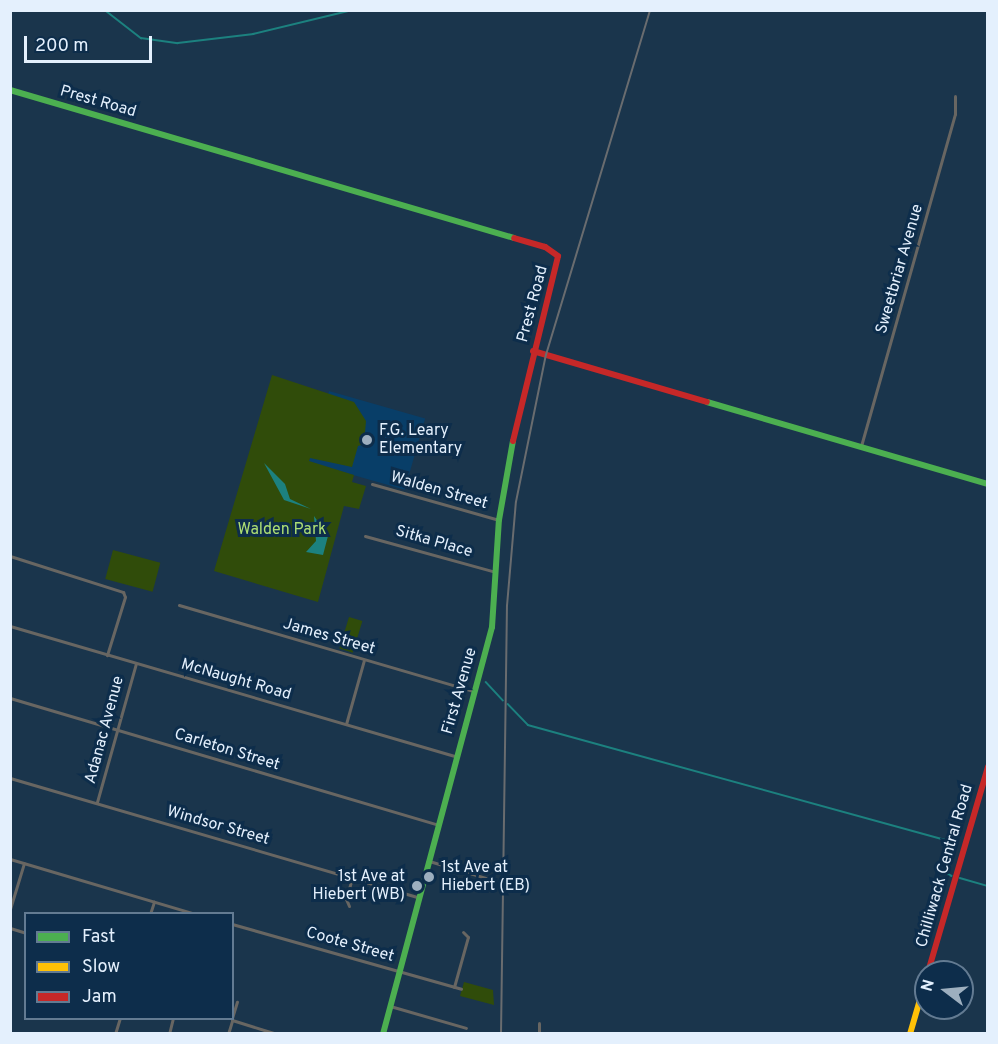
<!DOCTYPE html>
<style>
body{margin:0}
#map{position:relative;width:998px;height:1044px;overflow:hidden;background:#1a354c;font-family:Overpass,sans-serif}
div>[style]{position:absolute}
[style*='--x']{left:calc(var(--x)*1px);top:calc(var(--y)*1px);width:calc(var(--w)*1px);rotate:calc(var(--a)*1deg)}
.built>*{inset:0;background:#083e68;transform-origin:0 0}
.green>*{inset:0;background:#304c0a;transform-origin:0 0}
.water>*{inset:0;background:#1c817f}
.stream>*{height:1.5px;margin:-0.75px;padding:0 0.75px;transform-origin:0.75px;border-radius:0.75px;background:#1c817f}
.street>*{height:3px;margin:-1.5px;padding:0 1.5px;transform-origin:1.5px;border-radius:1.5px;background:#686662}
.fast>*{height:6px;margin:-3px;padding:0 3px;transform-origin:3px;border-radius:3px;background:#4caf50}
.slow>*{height:6px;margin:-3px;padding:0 3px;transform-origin:3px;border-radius:3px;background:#ffc107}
.jam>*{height:6px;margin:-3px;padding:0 3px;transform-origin:3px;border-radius:3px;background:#c62828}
.rail>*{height:1.5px;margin:-0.75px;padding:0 0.75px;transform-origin:0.75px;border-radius:0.75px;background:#696c6f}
.dots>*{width:16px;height:16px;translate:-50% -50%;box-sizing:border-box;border:3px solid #0d2d4b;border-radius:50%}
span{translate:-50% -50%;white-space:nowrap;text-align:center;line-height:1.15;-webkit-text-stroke:6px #0d2d4b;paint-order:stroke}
.street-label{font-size:16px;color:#e4f0fd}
.poi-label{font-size:16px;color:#e4f0fd}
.left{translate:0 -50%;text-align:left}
.right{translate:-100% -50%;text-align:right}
.park-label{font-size:16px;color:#aedf74}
.frame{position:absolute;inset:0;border:12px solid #e4f0fd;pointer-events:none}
.legend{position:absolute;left:24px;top:912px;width:210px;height:108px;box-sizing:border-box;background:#0d2d4b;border:2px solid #637b92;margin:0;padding:8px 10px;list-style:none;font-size:18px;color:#e4f0fd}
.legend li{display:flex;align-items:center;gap:12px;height:30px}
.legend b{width:30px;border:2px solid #637b92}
.north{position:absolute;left:914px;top:960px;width:60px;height:60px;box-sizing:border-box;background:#0d2d4b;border:2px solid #637b92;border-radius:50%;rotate:286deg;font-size:16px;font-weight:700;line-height:24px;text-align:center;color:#e4f0fd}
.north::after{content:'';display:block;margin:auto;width:21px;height:27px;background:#9dafbf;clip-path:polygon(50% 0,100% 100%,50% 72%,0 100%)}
.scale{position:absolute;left:24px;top:36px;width:128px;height:27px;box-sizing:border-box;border:3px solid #e4f0fd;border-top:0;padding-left:8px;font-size:18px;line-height:21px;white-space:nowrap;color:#e4f0fd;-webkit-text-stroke:4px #0d2d4b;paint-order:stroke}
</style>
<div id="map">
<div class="built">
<i style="left:329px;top:391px;width:100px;height:74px;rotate:16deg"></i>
</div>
<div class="green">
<i style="clip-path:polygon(272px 375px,354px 402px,366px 421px,364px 444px,358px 446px,352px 467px,310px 458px,309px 461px,354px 475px,352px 482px,366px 486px,359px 509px,344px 506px,318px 602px,214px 571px)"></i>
<i style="left:113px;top:550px;width:49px;height:30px;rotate:15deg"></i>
<i style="left:349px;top:617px;width:14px;height:33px;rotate:17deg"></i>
<i style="clip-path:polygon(464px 982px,493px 990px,494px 1005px,460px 996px)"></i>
</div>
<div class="water">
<i style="clip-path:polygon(264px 463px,285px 484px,290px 499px,311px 509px,284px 500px)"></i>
<i style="clip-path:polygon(314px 516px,328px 536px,323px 555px,306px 552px,316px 541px)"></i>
</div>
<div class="stream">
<i style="--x:105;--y:10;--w:46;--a:37.9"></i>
<i style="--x:141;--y:38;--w:37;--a:8"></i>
<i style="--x:178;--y:43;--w:76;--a:-6.8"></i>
<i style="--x:253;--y:34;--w:103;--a:-13.5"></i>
<i style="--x:486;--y:682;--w:25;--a:47"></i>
<i style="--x:508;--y:704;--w:29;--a:46"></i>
<i style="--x:528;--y:725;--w:443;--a:15.4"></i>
<i style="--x:955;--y:843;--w:32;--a:103"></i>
<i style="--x:948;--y:874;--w:4;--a:27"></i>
<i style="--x:960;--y:878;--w:29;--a:16"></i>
</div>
<div class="street">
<i style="--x:861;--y:446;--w:345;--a:-74.2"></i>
<i style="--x:955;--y:114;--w:18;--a:-90"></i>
<i style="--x:372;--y:484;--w:132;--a:15.8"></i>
<i style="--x:365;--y:536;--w:136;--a:15.4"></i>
<i style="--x:10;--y:556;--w:119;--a:17.7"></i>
<i style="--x:123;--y:592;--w:5;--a:68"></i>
<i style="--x:125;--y:597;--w:61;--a:107.2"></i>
<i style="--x:179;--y:605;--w:306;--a:16.3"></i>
<i style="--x:10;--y:626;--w:464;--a:16.3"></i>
<i style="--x:10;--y:698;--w:446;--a:16.5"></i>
<i style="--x:346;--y:724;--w:66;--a:-74.3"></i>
<i style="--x:10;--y:778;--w:425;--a:16.3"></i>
<i style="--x:97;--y:802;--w:144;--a:-74.3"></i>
<i style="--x:10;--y:859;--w:194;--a:16.5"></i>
<i style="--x:429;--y:861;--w:59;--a:16.6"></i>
<i style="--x:349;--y:906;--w:8;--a:-113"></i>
<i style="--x:346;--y:899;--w:22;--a:-74"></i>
<i style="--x:10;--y:909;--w:48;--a:-73.1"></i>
<i style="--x:150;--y:914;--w:13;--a:-72"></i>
<i style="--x:232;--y:924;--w:238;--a:15.8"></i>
<i style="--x:10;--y:928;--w:17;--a:17"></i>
<i style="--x:454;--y:987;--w:52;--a:-74.4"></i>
<i style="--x:468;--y:937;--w:7;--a:-135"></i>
<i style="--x:390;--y:1006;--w:79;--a:16.1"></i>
<i style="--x:232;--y:1018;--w:17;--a:-73"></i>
<i style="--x:232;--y:1020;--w:47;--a:17.3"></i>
<i style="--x:539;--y:1023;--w:11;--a:90"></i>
<i style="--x:115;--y:1034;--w:17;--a:-73"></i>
<i style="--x:169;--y:1034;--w:16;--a:-76"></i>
<i style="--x:228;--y:1034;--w:14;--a:-73"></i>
</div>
<div class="fast">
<i style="--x:10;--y:90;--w:525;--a:16.36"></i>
<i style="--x:707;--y:402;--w:293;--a:16.3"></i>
<i style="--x:383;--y:1034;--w:421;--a:-75"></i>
<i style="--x:492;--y:627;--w:107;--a:-86.3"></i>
<i style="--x:499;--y:520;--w:80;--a:-80"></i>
</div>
<div class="slow">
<i style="--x:910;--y:1034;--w:57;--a:-73.8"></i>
</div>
<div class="jam">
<i style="--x:533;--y:351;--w:181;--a:16.3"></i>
<i style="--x:513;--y:441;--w:190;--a:-76.3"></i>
<i style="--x:558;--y:256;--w:16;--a:-145"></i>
<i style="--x:545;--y:247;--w:32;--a:-164"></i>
<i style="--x:928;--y:972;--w:214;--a:-73.7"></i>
</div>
<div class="rail">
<i style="--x:501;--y:1034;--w:428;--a:-89.2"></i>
<i style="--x:507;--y:606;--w:104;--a:-85.1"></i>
<i style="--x:516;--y:502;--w:150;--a:-78.5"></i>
<i style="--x:546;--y:355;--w:360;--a:-73.2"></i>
</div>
<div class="dots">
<i style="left:367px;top:440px;background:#9dafbf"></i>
<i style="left:429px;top:877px;background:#9dafbf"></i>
<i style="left:417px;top:886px;background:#9dafbf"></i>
</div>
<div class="street-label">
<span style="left:98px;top:102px;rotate:16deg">Prest Road</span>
<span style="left:900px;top:269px;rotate:-74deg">Sweetbriar Avenue</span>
<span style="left:533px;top:304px;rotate:-75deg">Prest Road</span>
<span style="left:439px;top:491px;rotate:16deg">Walden Street</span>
<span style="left:434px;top:542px;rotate:16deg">Sitka Place</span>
<span style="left:329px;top:637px;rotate:16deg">James Street</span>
<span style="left:236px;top:680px;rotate:16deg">McNaught Road</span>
<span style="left:460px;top:691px;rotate:-74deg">First Avenue</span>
<span style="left:105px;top:730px;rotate:-75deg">Adanac Avenue</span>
<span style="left:227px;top:750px;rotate:17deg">Carleton Street</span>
<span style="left:218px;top:826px;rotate:16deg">Windsor Street</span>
<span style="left:945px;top:866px;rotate:-74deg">Chilliwack Central Road</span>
<span style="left:350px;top:945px;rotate:16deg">Coote Street</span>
</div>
<div class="poi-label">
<span class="left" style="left:379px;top:440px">F.G. Leary<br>Elementary</span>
<span class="left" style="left:441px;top:877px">1st Ave at<br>Hiebert (EB)</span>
<span class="right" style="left:405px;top:886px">1st Ave at<br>Hiebert (WB)</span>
</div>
<div class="park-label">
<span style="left:282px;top:530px">Walden Park</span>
</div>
<div class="frame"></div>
<ul class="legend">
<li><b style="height:8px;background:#4caf50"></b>Fast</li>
<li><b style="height:8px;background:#ffc107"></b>Slow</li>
<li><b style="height:8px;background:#c62828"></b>Jam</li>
</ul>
<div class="north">N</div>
<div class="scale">200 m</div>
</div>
